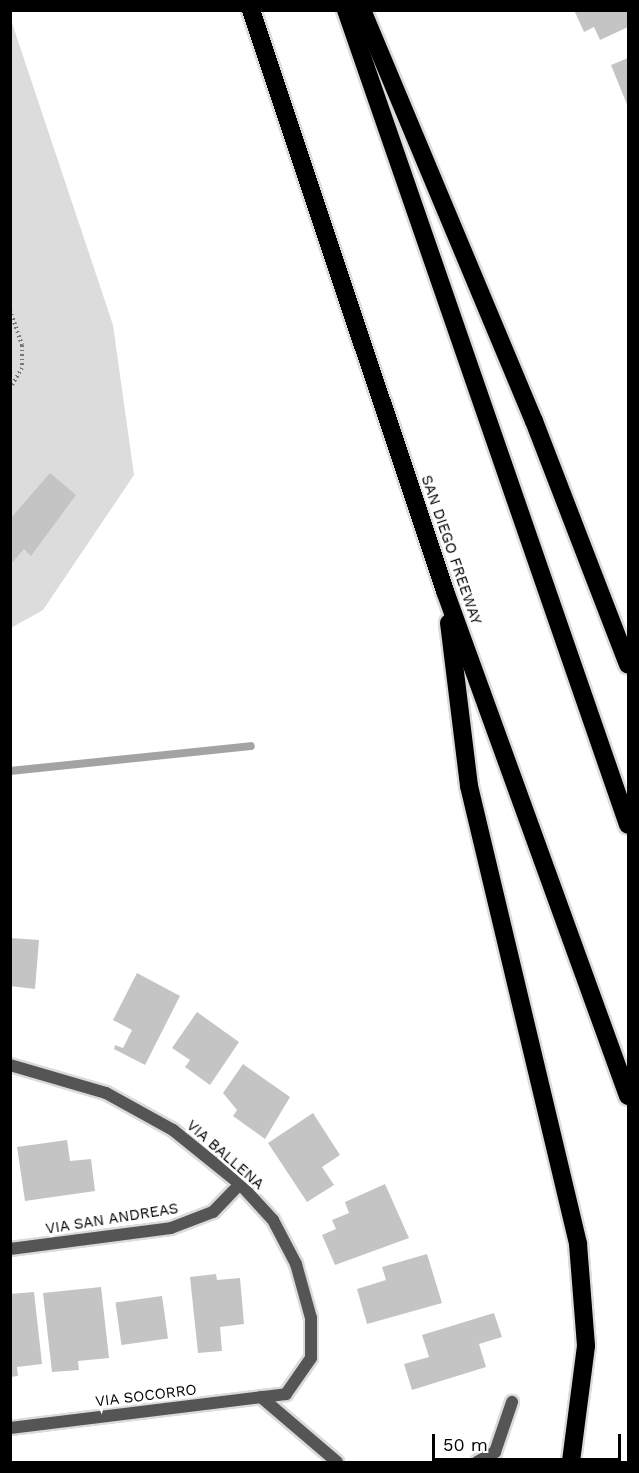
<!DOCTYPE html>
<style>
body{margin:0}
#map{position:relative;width:639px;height:1473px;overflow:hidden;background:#fff;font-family:"Work Sans",sans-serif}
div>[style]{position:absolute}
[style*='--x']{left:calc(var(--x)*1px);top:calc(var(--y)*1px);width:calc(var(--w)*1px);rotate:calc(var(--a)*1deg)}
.green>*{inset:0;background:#dcdcdc}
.stream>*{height:8px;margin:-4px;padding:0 4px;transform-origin:4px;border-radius:4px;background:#a3a3a3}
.building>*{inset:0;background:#c4c4c4;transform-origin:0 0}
.path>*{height:4px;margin-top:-2px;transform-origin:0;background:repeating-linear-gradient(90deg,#777 0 1.5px,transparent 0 4.5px)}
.roads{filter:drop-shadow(2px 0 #dbdbdb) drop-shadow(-2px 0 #dbdbdb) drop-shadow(0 2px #dbdbdb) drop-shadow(0 -2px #dbdbdb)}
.service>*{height:12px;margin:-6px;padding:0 6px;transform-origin:6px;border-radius:6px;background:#555}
.minor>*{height:12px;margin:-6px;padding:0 6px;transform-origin:6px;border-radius:6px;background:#555}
.tertiary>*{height:12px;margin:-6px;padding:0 6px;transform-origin:6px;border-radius:6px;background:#555}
.motorway>*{height:18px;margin:-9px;padding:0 9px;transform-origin:9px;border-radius:9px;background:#000}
span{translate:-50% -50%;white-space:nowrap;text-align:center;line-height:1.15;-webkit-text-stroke:6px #fff;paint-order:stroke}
.street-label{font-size:15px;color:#000}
.frame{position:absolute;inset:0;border:12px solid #000;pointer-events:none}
.scale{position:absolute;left:432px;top:1434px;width:189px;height:27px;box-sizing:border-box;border:3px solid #000;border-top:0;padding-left:8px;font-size:18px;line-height:21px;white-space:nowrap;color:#000;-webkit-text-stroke:4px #fff;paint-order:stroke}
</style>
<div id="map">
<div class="green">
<i style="clip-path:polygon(10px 17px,113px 325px,134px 475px,43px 610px,11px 628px)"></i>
</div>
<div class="stream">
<i style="--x:10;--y:771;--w:242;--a:-5.9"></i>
</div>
<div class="building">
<i style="clip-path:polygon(574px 10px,628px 10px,628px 27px,600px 40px,594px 27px,584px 32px)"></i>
<i style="clip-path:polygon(628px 58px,628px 107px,611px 65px)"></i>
<i style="clip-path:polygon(50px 473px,76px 495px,31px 556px,24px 549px,10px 565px,10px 519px)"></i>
<i style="clip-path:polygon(10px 938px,39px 940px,35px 989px,10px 986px)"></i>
<i style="clip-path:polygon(137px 973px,180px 996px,145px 1065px,114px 1049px,115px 1045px,123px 1048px,132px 1030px,113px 1020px)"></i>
<i style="clip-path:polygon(197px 1012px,239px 1042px,210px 1085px,185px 1067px,190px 1060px,172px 1048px)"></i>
<i style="clip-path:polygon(243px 1064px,290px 1097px,265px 1139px,233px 1116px,237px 1110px,223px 1093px)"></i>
<i style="clip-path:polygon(313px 1113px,340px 1155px,322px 1167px,334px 1185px,307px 1202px,268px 1143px)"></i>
<i style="clip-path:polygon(67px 1140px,70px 1161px,91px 1159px,95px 1191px,25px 1201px,17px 1147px)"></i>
<i style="clip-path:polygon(385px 1184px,409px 1238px,335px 1265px,322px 1235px,336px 1229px,332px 1220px,349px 1213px,345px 1202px)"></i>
<i style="clip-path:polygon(427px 1254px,442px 1303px,367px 1324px,357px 1289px,386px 1280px,382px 1267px)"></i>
<i style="clip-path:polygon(216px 1274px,217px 1280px,240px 1278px,244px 1324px,220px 1327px,222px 1351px,198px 1353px,190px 1277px)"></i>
<i style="clip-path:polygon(101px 1287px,109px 1358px,78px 1361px,79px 1370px,52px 1372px,43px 1293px)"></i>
<i style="clip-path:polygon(34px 1292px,42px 1364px,17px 1367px,18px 1376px,10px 1377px,10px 1294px)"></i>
<i style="left:162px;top:1296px;width:43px;height:47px;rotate:82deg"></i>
<i style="clip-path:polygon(494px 1313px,502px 1337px,479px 1344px,486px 1367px,412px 1390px,404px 1364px,429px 1357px,422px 1335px)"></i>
</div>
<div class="path">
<i style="--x:10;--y:310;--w:37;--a:71"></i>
<i style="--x:22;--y:345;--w:23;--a:90"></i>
<i style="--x:22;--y:368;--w:23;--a:121"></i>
</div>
<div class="roads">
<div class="service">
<i style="--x:261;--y:1397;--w:100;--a:40.5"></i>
<i style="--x:477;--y:1462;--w:21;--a:-29"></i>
<i style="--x:495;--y:1452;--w:53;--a:-71.2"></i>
</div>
<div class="minor">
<i style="--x:10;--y:1065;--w:100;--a:16.3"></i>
<i style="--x:106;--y:1093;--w:77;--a:28.9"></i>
<i style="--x:173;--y:1130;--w:86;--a:38.9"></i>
<i style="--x:240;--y:1184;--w:49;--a:47.5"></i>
<i style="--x:273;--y:1220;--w:50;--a:62.4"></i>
<i style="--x:296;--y:1264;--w:56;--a:74.5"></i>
<i style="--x:311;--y:1318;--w:40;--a:90"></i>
<i style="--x:311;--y:1358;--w:44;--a:124.8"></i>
<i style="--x:10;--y:1249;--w:162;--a:-7.4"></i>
<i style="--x:171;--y:1228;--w:45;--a:-20.9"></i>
<i style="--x:213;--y:1212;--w:39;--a:-46"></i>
</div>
<div class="tertiary">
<i style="--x:10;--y:1428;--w:278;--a:-7"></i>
</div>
<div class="motorway">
<i style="--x:251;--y:10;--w:613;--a:71.54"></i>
<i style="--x:445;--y:591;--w:537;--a:70.08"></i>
<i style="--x:346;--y:10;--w:862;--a:70.91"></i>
<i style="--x:362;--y:10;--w:446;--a:67.3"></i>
<i style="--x:534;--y:421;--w:261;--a:68.9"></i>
<i style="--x:449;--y:623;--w:164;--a:83"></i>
<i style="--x:469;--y:786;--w:471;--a:76.6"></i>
<i style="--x:578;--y:1244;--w:102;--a:85.5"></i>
<i style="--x:586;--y:1346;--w:117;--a:97.4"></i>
</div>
</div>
<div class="street-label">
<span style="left:451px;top:550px;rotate:71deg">SAN DIEGO FREEWAY</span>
<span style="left:225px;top:1155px;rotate:41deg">VIA BALLENA</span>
<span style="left:112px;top:1219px;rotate:-9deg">VIA SAN ANDREAS</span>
<span style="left:146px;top:1396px;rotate:-7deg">VIA SOCORRO</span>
</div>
<div class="frame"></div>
<div class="scale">50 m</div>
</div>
